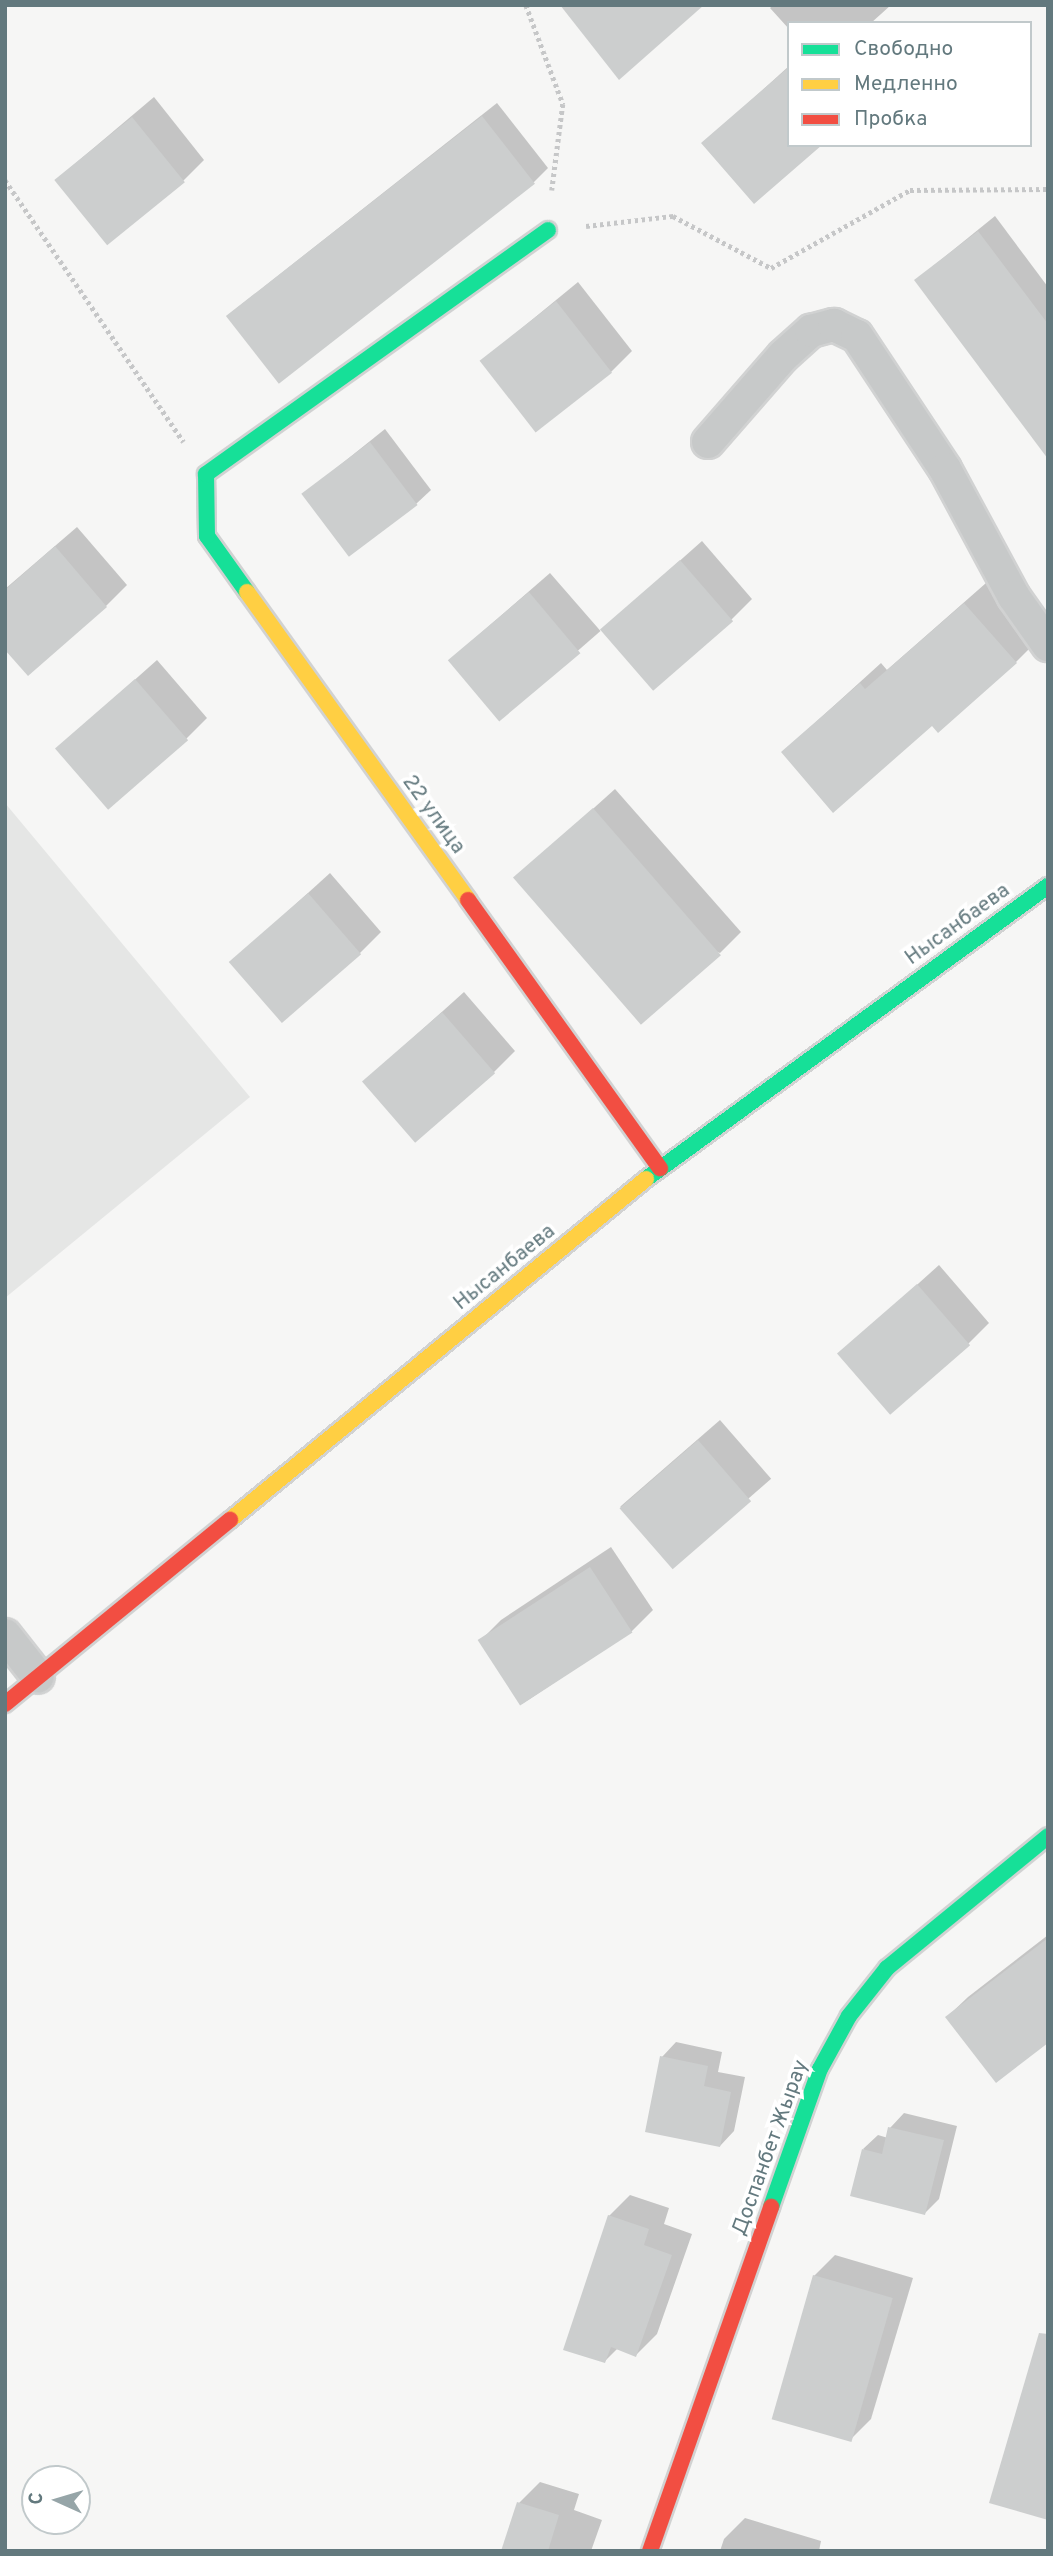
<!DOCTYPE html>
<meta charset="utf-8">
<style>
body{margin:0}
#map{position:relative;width:1053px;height:2556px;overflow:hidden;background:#f6f6f5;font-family:Overpass,sans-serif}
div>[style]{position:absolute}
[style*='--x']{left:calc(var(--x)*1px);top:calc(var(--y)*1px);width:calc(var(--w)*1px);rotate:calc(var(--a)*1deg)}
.built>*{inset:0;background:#e5e6e5}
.shadow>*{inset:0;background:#0003;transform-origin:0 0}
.building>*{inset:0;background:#cccece;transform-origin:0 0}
.path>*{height:4.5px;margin-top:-2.25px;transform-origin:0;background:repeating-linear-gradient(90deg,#c6c7c8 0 3.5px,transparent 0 7px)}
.roads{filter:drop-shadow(2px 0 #d1d2d2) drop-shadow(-2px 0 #d1d2d2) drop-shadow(0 2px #d1d2d2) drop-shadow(0 -2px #d1d2d2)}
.street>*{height:32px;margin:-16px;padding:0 16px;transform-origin:16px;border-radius:16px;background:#c7c9c9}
.fast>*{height:16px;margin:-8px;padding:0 8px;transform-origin:8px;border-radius:8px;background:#16e098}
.slow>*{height:16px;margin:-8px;padding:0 8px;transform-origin:8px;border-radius:8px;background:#ffcf43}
.jam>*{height:16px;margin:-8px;padding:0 8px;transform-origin:8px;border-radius:8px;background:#f24e42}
span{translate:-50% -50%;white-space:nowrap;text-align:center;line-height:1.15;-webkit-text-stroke:7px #fff;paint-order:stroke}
.street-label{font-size:21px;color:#63797e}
.frame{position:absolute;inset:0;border:7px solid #63797e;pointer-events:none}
.legend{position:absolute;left:787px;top:21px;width:245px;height:126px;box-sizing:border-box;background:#fff;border:2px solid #c1c9cb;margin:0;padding:9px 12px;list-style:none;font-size:21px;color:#63797e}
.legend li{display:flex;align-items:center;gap:14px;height:35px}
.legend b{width:35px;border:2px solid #c1c9cb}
.north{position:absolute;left:21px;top:2465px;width:70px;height:70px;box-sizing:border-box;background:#fff;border:2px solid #c1c9cb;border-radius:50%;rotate:274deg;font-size:19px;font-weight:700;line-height:28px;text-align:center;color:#63797e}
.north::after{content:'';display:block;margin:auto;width:24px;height:32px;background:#96a5a8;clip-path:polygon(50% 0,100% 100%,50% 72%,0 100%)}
</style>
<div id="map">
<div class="built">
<i style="clip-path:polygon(5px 803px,250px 1097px,5px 1298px)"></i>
</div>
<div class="shadow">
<i style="clip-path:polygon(773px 5px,891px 5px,871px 23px,789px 23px,789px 29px,770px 8px)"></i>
<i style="clip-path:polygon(789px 66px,789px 145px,754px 202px,704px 143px)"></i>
<i style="clip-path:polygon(154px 97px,204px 160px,183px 181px,57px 179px)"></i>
<i style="clip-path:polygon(497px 103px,548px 168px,534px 182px,227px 316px)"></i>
<i style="clip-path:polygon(995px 216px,1048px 287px,1048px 456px,916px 280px)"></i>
<i style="clip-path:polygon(578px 282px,632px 351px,611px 372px,482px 361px)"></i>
<i style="clip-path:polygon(385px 429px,431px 490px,416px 504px,304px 494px)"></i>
<i style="clip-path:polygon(77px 527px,127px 585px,106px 606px,5px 647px,5px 589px)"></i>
<i style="clip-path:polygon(702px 541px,752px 599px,731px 620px,602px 630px)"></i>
<i style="left:550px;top:573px;width:77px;height:132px;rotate:49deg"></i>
<i style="clip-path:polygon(986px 583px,1037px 641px,1016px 662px,783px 752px,881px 663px,887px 670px)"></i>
<i style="clip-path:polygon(157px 660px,207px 718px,186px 739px,58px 748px)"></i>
<i style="clip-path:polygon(615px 789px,741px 932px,720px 953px,516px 878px)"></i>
<i style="clip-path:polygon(330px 873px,381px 932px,360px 953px,232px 962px)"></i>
<i style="clip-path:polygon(464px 992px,515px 1051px,494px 1072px,365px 1081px)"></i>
<i style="clip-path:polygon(939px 1265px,989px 1323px,968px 1344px,840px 1354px)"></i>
<i style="left:720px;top:1420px;width:78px;height:132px;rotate:49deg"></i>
<i style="clip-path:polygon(611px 1547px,653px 1610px,632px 1631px,522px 1704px,480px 1641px,501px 1620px)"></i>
<i style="clip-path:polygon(1048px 1935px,1048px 2041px,947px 2017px,968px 1997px)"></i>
<i style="clip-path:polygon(676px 2042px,722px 2052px,718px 2072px,745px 2077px,734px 2131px,720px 2146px,662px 2057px)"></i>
<i style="clip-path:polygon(904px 2113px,957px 2126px,939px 2199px,925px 2213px,863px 2149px,878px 2135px,888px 2138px,890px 2128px)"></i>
<i style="clip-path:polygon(630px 2195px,669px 2208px,664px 2224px,692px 2234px,657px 2334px,636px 2355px,618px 2348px,605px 2361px,609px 2216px)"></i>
<i style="clip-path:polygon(835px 2255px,913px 2278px,871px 2419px,850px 2440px,814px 2276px)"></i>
<i style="clip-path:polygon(540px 2482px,579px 2494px,574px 2510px,602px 2520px,591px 2551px,503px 2551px,519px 2503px)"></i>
<i style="clip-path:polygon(745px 2518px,821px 2541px,819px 2551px,720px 2551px,724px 2539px)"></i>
</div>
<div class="building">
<i style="clip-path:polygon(560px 5px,704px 5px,619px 80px)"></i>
<i style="clip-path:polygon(789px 67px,789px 145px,822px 145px,754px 204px,701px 143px)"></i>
<i style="left:482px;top:116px;width:86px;height:325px;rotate:52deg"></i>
<i style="left:132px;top:117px;width:84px;height:100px;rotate:51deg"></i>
<i style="clip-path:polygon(978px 231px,1048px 324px,1048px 459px,914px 280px)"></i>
<i style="left:556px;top:301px;width:91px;height:97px;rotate:52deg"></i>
<i style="left:370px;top:442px;width:79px;height:86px;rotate:53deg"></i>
<i style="clip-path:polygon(55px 546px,107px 607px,28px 676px,5px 650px,5px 590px)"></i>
<i style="left:680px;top:560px;width:81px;height:106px;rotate:49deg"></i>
<i style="left:529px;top:592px;width:80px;height:106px;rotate:50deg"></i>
<i style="clip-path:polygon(964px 603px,1017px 663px,938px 733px,932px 726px,833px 813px,781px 752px,860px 683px,865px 689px)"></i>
<i style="left:135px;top:679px;width:81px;height:106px;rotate:49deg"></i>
<i style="left:593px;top:808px;width:195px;height:106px;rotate:49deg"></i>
<i style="left:308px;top:893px;width:81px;height:105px;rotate:49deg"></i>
<i style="left:442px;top:1012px;width:81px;height:106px;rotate:49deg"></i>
<i style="left:917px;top:1284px;width:81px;height:106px;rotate:49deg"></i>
<i style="left:698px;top:1440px;width:81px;height:104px;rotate:49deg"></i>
<i style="left:590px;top:1567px;width:78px;height:134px;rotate:57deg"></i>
<i style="clip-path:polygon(1048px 1938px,1048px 2043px,996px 2083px,945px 2017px)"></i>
<i style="clip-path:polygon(660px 2056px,708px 2066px,704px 2086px,731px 2092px,720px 2147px,645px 2132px)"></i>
<i style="clip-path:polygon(888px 2127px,944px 2140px,925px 2215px,850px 2196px,862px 2149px,882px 2154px)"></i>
<i style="clip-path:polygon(608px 2215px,649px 2229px,644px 2245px,672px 2255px,636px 2357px,611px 2347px,605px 2363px,563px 2350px)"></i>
<i style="left:813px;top:2275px;width:83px;height:150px;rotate:16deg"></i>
<i style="clip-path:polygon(1039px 2333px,1048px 2334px,1048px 2520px,989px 2503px)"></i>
<i style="clip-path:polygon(517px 2502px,559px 2515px,548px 2551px,501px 2551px)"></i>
</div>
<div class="path">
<i style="--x:526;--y:5;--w:106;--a:69.5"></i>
<i style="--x:563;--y:104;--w:87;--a:97.3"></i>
<i style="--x:5;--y:180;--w:317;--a:55.7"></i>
<i style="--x:586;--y:226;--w:88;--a:-6.6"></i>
<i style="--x:673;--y:216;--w:111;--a:28"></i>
<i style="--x:771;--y:268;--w:159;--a:-29.3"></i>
<i style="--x:910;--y:190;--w:138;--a:-0.4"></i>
</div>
<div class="roads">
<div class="street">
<i style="--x:708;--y:442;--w:114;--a:-48.9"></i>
<i style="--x:783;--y:356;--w:38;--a:-42"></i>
<i style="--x:811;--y:331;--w:24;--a:-15"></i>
<i style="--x:834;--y:325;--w:25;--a:26"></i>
<i style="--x:857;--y:336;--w:159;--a:56.5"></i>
<i style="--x:945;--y:469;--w:145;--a:61.7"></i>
<i style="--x:1014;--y:597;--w:59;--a:54.7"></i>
<i style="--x:5;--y:1635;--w:53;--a:51.8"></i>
</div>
<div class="fast">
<i style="--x:247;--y:592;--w:69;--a:-125.5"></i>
<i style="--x:207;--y:536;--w:62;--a:-90.9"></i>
<i style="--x:206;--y:474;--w:420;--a:-35.5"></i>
<i style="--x:646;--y:1179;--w:497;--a:-36.1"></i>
<i style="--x:771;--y:2207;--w:146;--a:-70.5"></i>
<i style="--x:820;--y:2069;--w:60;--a:-61.3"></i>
<i style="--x:849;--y:2016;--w:61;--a:-51.6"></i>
<i style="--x:887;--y:1968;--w:208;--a:-39.3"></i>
</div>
<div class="slow">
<i style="--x:247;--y:592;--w:379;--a:54.3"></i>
<i style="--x:230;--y:1520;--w:538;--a:-39.34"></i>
</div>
<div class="jam">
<i style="--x:468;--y:900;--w:330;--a:54.4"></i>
<i style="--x:5;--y:1704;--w:291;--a:-39.3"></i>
<i style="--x:650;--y:2551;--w:365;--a:-70.6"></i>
</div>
</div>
<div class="street-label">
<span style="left:433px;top:815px;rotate:54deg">22 улица</span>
<span style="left:958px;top:925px;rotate:-36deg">Нысанбаева</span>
<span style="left:505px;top:1268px;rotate:-39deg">Нысанбаева</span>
<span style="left:771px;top:2148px;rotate:-70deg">Доспанбет Жырау</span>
</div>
<div class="frame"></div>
<ul class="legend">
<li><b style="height:9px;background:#16e098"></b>Свободно</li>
<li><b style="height:9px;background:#ffcf43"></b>Медленно</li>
<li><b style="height:9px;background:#f24e42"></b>Пробка</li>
</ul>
<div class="north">С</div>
</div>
